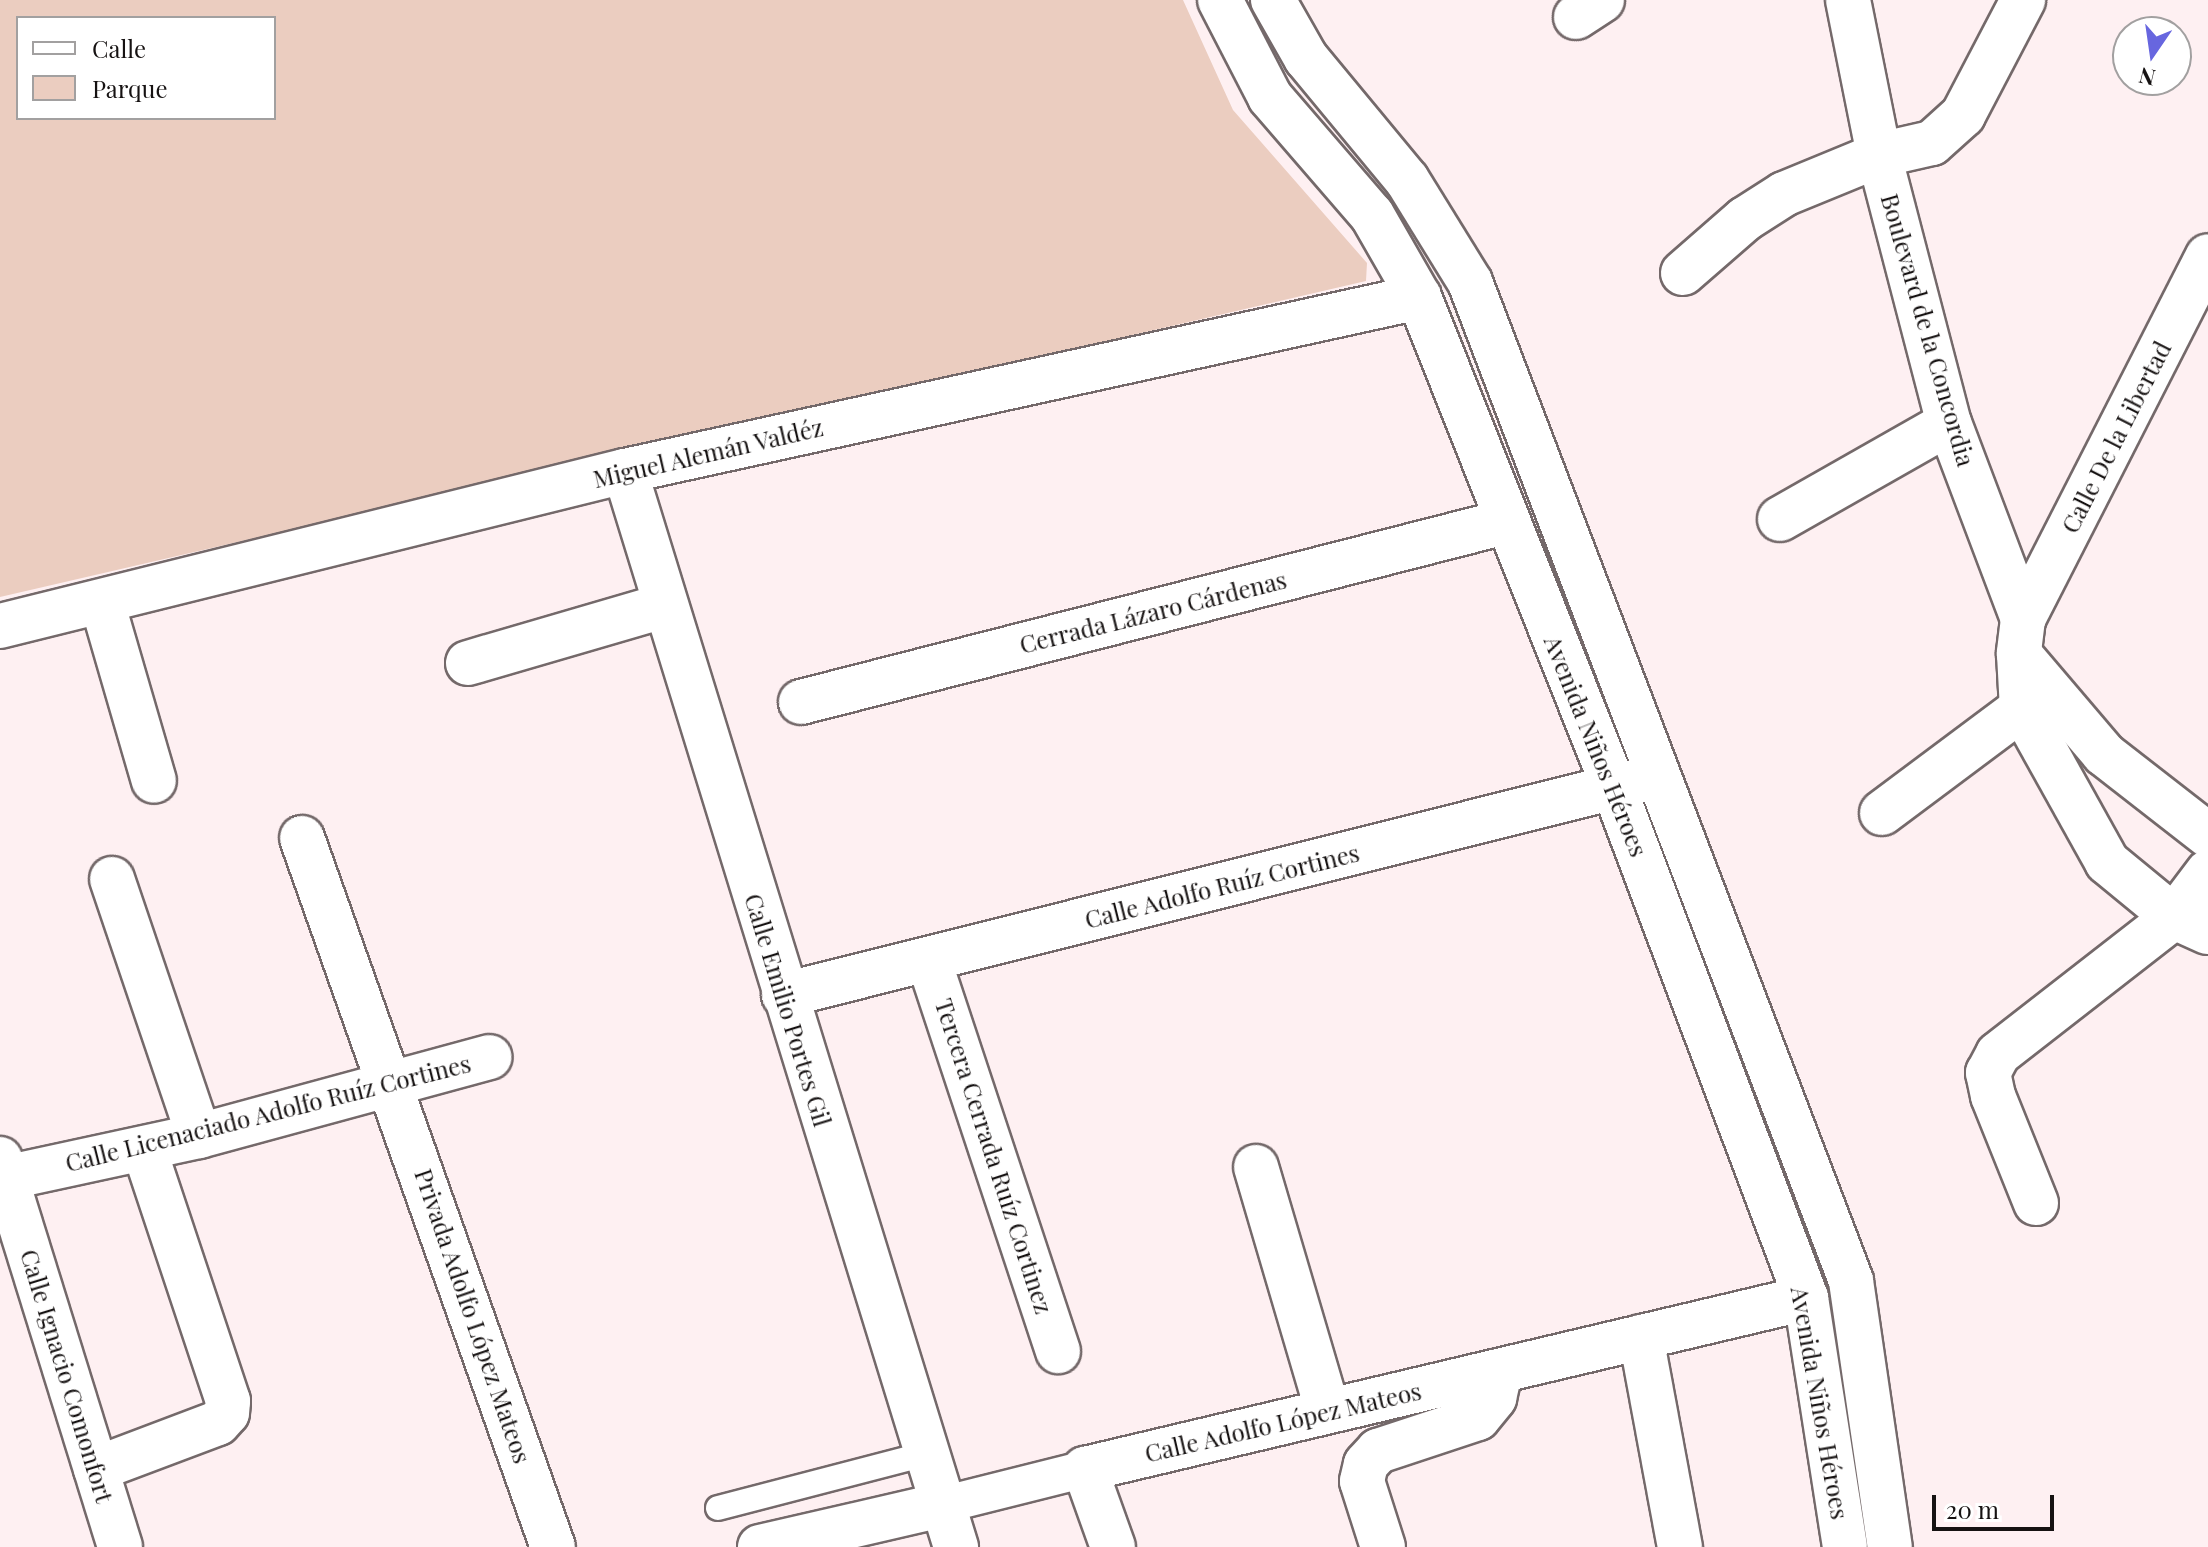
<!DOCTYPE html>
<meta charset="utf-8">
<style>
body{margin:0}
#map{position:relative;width:2208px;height:1547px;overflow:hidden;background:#fef0f2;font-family:"Playfair Display",serif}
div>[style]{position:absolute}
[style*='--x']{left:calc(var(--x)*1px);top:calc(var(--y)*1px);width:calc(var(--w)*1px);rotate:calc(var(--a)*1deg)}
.green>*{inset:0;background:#ebcdc0}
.roads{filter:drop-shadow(2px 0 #74696a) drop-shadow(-2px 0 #74696a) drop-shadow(0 2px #74696a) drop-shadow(0 -2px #74696a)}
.service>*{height:24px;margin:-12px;padding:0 12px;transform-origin:12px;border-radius:12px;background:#fff}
.pedestrian>*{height:36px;margin:-18px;padding:0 18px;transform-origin:18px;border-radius:18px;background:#fff}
.minor>*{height:44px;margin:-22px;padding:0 22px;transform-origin:22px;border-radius:22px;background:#fff}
.secondary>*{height:44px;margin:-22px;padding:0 22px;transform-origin:22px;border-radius:22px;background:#fff}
span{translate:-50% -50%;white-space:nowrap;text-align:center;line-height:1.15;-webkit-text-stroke:8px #fff;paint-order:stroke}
.street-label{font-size:24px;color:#161212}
.legend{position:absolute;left:16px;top:16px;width:260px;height:104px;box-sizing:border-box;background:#fff;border:2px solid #a2a0a0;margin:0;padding:10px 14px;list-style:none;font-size:24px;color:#161212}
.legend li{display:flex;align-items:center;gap:16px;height:40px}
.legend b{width:40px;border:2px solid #a2a0a0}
.north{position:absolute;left:2112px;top:16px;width:80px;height:80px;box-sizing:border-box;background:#fff;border:2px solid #a2a0a0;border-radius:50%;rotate:193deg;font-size:22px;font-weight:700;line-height:32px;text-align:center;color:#161212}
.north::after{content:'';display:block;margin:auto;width:28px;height:36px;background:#6766df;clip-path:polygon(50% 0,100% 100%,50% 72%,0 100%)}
.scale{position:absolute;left:1932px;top:1495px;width:122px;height:36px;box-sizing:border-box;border:4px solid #161212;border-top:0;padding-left:10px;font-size:24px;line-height:28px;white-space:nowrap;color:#161212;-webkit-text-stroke:6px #fff;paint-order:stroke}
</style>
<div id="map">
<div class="green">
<i style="clip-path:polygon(evenodd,0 0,1183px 0,1233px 110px,1367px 263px,1366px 281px,0 597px,0 0,18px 18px,274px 18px,274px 118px,18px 118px,18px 18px)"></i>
</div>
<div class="roads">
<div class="service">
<i style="--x:718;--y:1508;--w:215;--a:-14.6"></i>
</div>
<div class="pedestrian">
<i style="--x:942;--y:1505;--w:147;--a:-14.1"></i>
</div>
<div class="minor">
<i style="--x:1848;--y:0;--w:158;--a:78.7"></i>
<i style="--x:1879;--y:155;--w:277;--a:75.4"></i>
<i style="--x:1949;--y:423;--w:210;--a:69.3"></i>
<i style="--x:2023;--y:619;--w:35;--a:97"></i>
<i style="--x:2019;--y:654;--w:55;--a:86.9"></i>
<i style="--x:2022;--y:709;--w:175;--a:60.9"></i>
<i style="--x:2107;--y:862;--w:87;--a:39.4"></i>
<i style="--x:2174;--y:917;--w:37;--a:24"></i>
<i style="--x:1576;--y:17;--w:31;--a:-33"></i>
<i style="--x:1683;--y:273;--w:82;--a:-41.1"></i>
<i style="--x:1745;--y:219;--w:46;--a:-32.7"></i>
<i style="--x:1784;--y:194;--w:103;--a:-22.3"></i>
<i style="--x:1879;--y:155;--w:54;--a:-12.8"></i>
<i style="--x:1932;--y:143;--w:42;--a:-42.1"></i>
<i style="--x:1963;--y:115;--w:130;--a:-62.4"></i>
<i style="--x:625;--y:471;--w:1126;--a:72.9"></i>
<i style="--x:1780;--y:519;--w:194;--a:-29.6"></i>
<i style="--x:102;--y:602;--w:186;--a:73.8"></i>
<i style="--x:2023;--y:619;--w:407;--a:-63"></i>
<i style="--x:0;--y:626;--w:644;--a:-13.93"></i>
<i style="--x:625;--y:471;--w:813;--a:-12.36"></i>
<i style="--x:2019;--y:654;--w:131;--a:49.6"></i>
<i style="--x:2104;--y:754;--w:132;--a:37.9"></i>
<i style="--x:468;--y:663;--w:203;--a:-16.3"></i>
<i style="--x:801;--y:702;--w:727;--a:-14.34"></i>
<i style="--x:1882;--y:813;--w:202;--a:-36.8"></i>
<i style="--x:302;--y:838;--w:752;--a:70.51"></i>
<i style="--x:112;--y:879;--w:271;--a:71.3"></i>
<i style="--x:929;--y:961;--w:411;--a:71.7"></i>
<i style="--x:784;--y:995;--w:893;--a:-14.07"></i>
<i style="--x:0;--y:1159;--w:406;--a:72.8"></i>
<i style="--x:1256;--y:1167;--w:254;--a:73.6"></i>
<i style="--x:0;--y:1179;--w:204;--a:-12.2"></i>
<i style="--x:199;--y:1136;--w:301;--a:-15.2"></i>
<i style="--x:2036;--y:1203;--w:115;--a:-111.9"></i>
<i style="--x:1993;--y:1096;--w:24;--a:-102"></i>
<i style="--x:1988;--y:1073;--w:21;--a:-62"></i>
<i style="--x:1998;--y:1054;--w:223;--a:-37.9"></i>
<i style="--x:2174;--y:917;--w:56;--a:-52.9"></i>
<i style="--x:1641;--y:1337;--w:214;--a:79.5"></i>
<i style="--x:96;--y:1469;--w:130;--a:-20.7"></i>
<i style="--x:218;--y:1423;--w:13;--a:-48"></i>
<i style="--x:227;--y:1413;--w:12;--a:-85"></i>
<i style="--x:228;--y:1401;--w:266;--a:-108.4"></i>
<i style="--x:760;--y:1547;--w:187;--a:-13"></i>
<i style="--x:1113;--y:1547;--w:83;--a:-109.7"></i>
<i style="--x:1085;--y:1469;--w:741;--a:-13.34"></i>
<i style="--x:1383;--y:1547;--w:69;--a:-107.7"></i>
<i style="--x:1362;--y:1481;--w:17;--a:-77"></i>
<i style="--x:1366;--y:1464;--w:18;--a:-47"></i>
<i style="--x:1378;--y:1451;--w:105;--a:-18.3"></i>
<i style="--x:1478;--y:1418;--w:26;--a:-51"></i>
<i style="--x:1494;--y:1398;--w:28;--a:-77"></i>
</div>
<div class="secondary">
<i style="--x:1220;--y:0;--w:109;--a:62.7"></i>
<i style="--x:1270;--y:97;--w:156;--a:49.2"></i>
<i style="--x:1372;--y:215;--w:95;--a:60.2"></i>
<i style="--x:1419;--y:297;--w:525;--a:68.32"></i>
<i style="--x:1613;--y:785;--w:548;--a:69.38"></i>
<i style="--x:1806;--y:1298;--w:252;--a:81.1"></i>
<i style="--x:1273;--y:0;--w:67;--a:60.4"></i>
<i style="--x:1306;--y:58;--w:158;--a:50.4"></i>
<i style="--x:1407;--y:180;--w:120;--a:58.3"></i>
<i style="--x:1470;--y:282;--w:1069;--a:69.12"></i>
<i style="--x:1851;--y:1281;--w:269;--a:81.7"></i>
</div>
</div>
<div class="street-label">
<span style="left:1928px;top:330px;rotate:74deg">Boulevard de la Concordia</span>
<span style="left:2116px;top:437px;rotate:-63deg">Calle De la Libertad</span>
<span style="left:708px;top:453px;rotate:-13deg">Miguel Alemán Valdéz</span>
<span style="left:1153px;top:612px;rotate:-14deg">Cerrada Lázaro Cárdenas</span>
<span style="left:1596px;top:746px;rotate:68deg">Avenida Niños Héroes</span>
<span style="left:1222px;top:886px;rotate:-14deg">Calle Adolfo Ruíz Cortines</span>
<span style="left:788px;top:1010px;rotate:73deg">Calle Emilio Portes Gil</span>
<span style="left:268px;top:1113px;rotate:-14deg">Calle Licenaciado Adolfo Ruíz Cortines</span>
<span style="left:994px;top:1156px;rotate:72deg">Tercera Cerrada Ruíz Cortinez</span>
<span style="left:473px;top:1316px;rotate:71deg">Privada Adolfo López Mateos</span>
<span style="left:67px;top:1376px;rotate:73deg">Calle Ignacio Comonfort</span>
<span style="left:1820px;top:1403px;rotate:80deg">Avenida Niños Héroes</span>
<span style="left:1283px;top:1422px;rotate:-13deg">Calle Adolfo López Mateos</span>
</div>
<ul class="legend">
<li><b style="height:10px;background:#fff"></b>Calle</li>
<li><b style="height:22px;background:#ebcdc0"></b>Parque</li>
</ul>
<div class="north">N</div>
<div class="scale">20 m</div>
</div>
